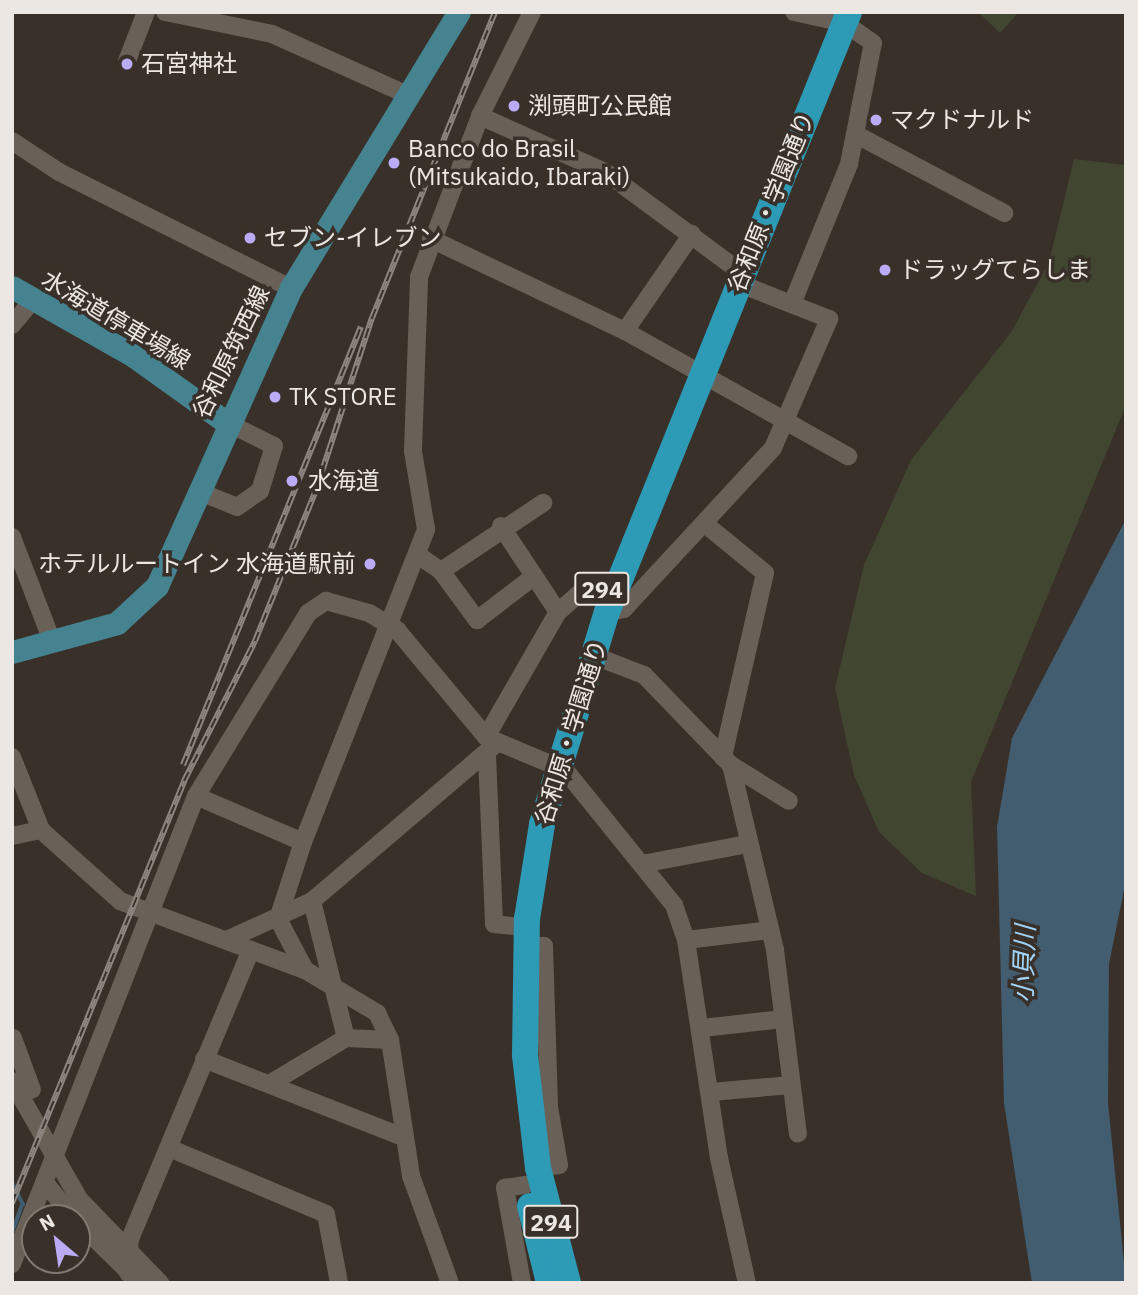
<!DOCTYPE html>
<meta charset="utf-8">
<style>
body{margin:0}
#map{position:relative;width:1138px;height:1295px;overflow:hidden;background:#393129;font-family:"IBM Plex Sans","Noto Sans JP",sans-serif}
div>[style]{position:absolute}
[style*='--x']{left:calc(var(--x)*1px);top:calc(var(--y)*1px);width:calc(var(--w)*1px);rotate:calc(var(--a)*1deg)}
.green>*{inset:0;background:#414630}
.water>*{inset:0;background:#435d70}
.stream>*{height:3.5px;margin:-1.75px;padding:0 1.75px;transform-origin:1.75px;border-radius:1.75px;background:#435d70}
.minor>*{height:18px;margin:-9px;padding:0 9px;transform-origin:9px;border-radius:9px;background:#696057}
.major>*{height:23px;margin:-11.5px;padding:0 11.5px;transform-origin:11.5px;border-radius:11.5px;background:#458390}
.highway>*{height:26px;margin:-13px;padding:0 13px;transform-origin:13px;border-radius:13px;background:#2d9ab6}
.rail>*{height:6px;margin-top:-3px;transform-origin:0;background:repeating-linear-gradient(90deg,#393129 0 10px,#8d8680 0 20px);box-sizing:border-box;border-block:2px solid #8d8680}
.dots>*{width:19px;height:19px;translate:-50% -50%;box-sizing:border-box;border:4px solid #393129;border-radius:50%}
span{translate:-50% -50%;white-space:nowrap;text-align:center;line-height:1.15;-webkit-text-stroke:7px #393129;paint-order:stroke}
.shield-label span{padding:2px 5px;background:#393129;border:2px solid;border-radius:5px;-webkit-text-stroke-width:0}
.shield-label{font-size:23px;color:#ede7e3;font-weight:700}
.poi-label{font-size:24px;color:#ede7e3}
.left{translate:0 -50%;text-align:left}
.right{translate:-100% -50%;text-align:right}
.street-label{font-size:24px;color:#ede7e3}
.water-label{font-size:26px;color:#a1d4f9;font-style:italic}
.frame{position:absolute;inset:0;border:14px solid #ede7e3;pointer-events:none}
.north{position:absolute;left:21px;top:1204px;width:70px;height:70px;box-sizing:border-box;background:#393129;border:2px solid #817a73;border-radius:50%;rotate:331deg;font-size:19px;font-weight:700;line-height:28px;text-align:center;color:#ede7e3}
.north::after{content:'';display:block;margin:auto;width:24px;height:32px;background:#bbaaf6;clip-path:polygon(50% 0,100% 100%,50% 72%,0 100%)}
</style>
<div id="map">
<div class="green">
<i style="clip-path:polygon(978px 12px,1019px 12px,1000px 33px)"></i>
<i style="clip-path:polygon(1074px 159px,1126px 165px,1126px 405px,971px 782px,976px 896px,922px 873px,879px 832px,854px 775px,835px 688px,864px 565px,911px 460px,1012px 331px,1049px 262px)"></i>
</div>
<div class="water">
<i style="clip-path:polygon(1126px 519px,1126px 880px,1109px 964px,1108px 1103px,1126px 1283px,1032px 1283px,1004px 1103px,997px 827px,1012px 738px)"></i>
</div>
<div class="stream">
<i style="--x:12;--y:1182;--w:25;--a:63"></i>
<i style="--x:23;--y:1204;--w:32;--a:110"></i>
</div>
<div class="minor">
<i style="--x:165;--y:12;--w:109;--a:11.6"></i>
<i style="--x:272;--y:34;--w:151;--a:24.2"></i>
<i style="--x:127;--y:61;--w:53;--a:-68.8"></i>
<i style="--x:480;--y:116;--w:137;--a:24.1"></i>
<i style="--x:605;--y:172;--w:155;--a:36.4"></i>
<i style="--x:855;--y:134;--w:169;--a:27.9"></i>
<i style="--x:12;--y:141;--w:56;--a:33.4"></i>
<i style="--x:59;--y:172;--w:259;--a:26.6"></i>
<i style="--x:431;--y:239;--w:215;--a:25.4"></i>
<i style="--x:625;--y:331;--w:256;--a:29.3"></i>
<i style="--x:792;--y:304;--w:151;--a:-67.8"></i>
<i style="--x:849;--y:164;--w:123;--a:-78.8"></i>
<i style="--x:873;--y:43;--w:35;--a:-145"></i>
<i style="--x:844;--y:23;--w:51;--a:-167.6"></i>
<i style="--x:12;--y:325;--w:31;--a:-50"></i>
<i style="--x:625;--y:331;--w:118;--a:-55.4"></i>
<i style="--x:198;--y:491;--w:42;--a:22.3"></i>
<i style="--x:237;--y:507;--w:28;--a:-35"></i>
<i style="--x:260;--y:491;--w:47;--a:-72.7"></i>
<i style="--x:274;--y:446;--w:54;--a:-153.4"></i>
<i style="--x:705;--y:524;--w:77;--a:39.2"></i>
<i style="--x:765;--y:573;--w:189;--a:102.9"></i>
<i style="--x:501;--y:526;--w:103;--a:56.5"></i>
<i style="--x:12;--y:537;--w:111;--a:69"></i>
<i style="--x:419;--y:556;--w:27;--a:34"></i>
<i style="--x:441;--y:571;--w:61;--a:53.7"></i>
<i style="--x:477;--y:620;--w:71;--a:-37.5"></i>
<i style="--x:441;--y:571;--w:123;--a:-33.7"></i>
<i style="--x:607;--y:612;--w:17;--a:-10"></i>
<i style="--x:624;--y:609;--w:219;--a:-47.2"></i>
<i style="--x:773;--y:448;--w:141;--a:-66.5"></i>
<i style="--x:829;--y:319;--w:98;--a:-158.4"></i>
<i style="--x:592;--y:655;--w:56;--a:21"></i>
<i style="--x:644;--y:675;--w:125;--a:46"></i>
<i style="--x:731;--y:765;--w:68;--a:31.8"></i>
<i style="--x:486;--y:737;--w:144;--a:-60.1"></i>
<i style="--x:558;--y:612;--w:30;--a:-41"></i>
<i style="--x:581;--y:592;--w:19;--a:12"></i>
<i style="--x:487;--y:755;--w:169;--a:87.6"></i>
<i style="--x:494;--y:924;--w:18;--a:6"></i>
<i style="--x:12;--y:757;--w:79;--a:68.3"></i>
<i style="--x:41;--y:830;--w:106;--a:41.9"></i>
<i style="--x:120;--y:901;--w:197;--a:20.5"></i>
<i style="--x:305;--y:970;--w:84;--a:30.8"></i>
<i style="--x:377;--y:1013;--w:30;--a:64"></i>
<i style="--x:390;--y:1040;--w:138;--a:81.2"></i>
<i style="--x:411;--y:1176;--w:114;--a:70"></i>
<i style="--x:731;--y:765;--w:190;--a:76.6"></i>
<i style="--x:775;--y:950;--w:185;--a:82.9"></i>
<i style="--x:196;--y:796;--w:116;--a:23.3"></i>
<i style="--x:303;--y:842;--w:81;--a:108"></i>
<i style="--x:278;--y:919;--w:58;--a:62.1"></i>
<i style="--x:12;--y:836;--w:30;--a:-12"></i>
<i style="--x:303;--y:842;--w:336;--a:-68.5"></i>
<i style="--x:426;--y:529;--w:79;--a:-99.5"></i>
<i style="--x:413;--y:451;--w:174;--a:-88"></i>
<i style="--x:419;--y:277;--w:172;--a:-69.2"></i>
<i style="--x:480;--y:116;--w:116;--a:-63.4"></i>
<i style="--x:642;--y:864;--w:108;--a:-10.7"></i>
<i style="--x:312;--y:901;--w:141;--a:76.1"></i>
<i style="--x:229;--y:939;--w:91;--a:-24.6"></i>
<i style="--x:312;--y:901;--w:243;--a:-40.5"></i>
<i style="--x:686;--y:940;--w:85;--a:-6.8"></i>
<i style="--x:526;--y:946;--w:18;--a:0"></i>
<i style="--x:544;--y:946;--w:161;--a:88.2"></i>
<i style="--x:549;--y:1107;--w:59;--a:80.2"></i>
<i style="--x:559;--y:1165;--w:21;--a:172"></i>
<i style="--x:702;--y:1028;--w:81;--a:-6.3"></i>
<i style="--x:13;--y:1038;--w:55;--a:69.9"></i>
<i style="--x:204;--y:1059;--w:214;--a:21.4"></i>
<i style="--x:12;--y:1081;--w:136;--a:60.4"></i>
<i style="--x:79;--y:1199;--w:117;--a:46"></i>
<i style="--x:271;--y:1083;--w:87;--a:-31"></i>
<i style="--x:346;--y:1038;--w:44;--a:2.6"></i>
<i style="--x:711;--y:1092;--w:80;--a:-5"></i>
<i style="--x:169;--y:1148;--w:170;--a:22.8"></i>
<i style="--x:326;--y:1214;--w:70;--a:79.3"></i>
<i style="--x:46;--y:1184;--w:44;--a:50.5"></i>
<i style="--x:77;--y:1221;--w:88;--a:44.5"></i>
<i style="--x:12;--y:1264;--w:503;--a:-68.54"></i>
<i style="--x:196;--y:796;--w:215;--a:-58.5"></i>
<i style="--x:308;--y:613;--w:22;--a:-34"></i>
<i style="--x:326;--y:601;--w:45;--a:15.6"></i>
<i style="--x:369;--y:613;--w:33;--a:31"></i>
<i style="--x:397;--y:630;--w:139;--a:50.2"></i>
<i style="--x:486;--y:737;--w:86;--a:22.7"></i>
<i style="--x:565;--y:770;--w:174;--a:51.1"></i>
<i style="--x:674;--y:905;--w:37;--a:71"></i>
<i style="--x:686;--y:940;--w:220;--a:81.4"></i>
<i style="--x:719;--y:1158;--w:128;--a:77.4"></i>
<i style="--x:128;--y:1273;--w:34;--a:-87"></i>
<i style="--x:130;--y:1239;--w:313;--a:-67.3"></i>
<i style="--x:522;--y:1283;--w:97;--a:-100.1"></i>
<i style="--x:505;--y:1188;--w:20;--a:-9"></i>
</div>
<div class="major">
<i style="--x:12;--y:287;--w:138;--a:29.5"></i>
<i style="--x:132;--y:355;--w:115;--a:35.5"></i>
<i style="--x:12;--y:652;--w:109;--a:-15.4"></i>
<i style="--x:117;--y:623;--w:54;--a:-42.8"></i>
<i style="--x:157;--y:586;--w:327;--a:-65.8"></i>
<i style="--x:291;--y:288;--w:323;--a:-58.7"></i>
</div>
<div class="highway">
<i style="--x:530;--y:1206;--w:79;--a:76.1"></i>
<i style="--x:568;--y:1283;--w:119;--a:-104.6"></i>
<i style="--x:538;--y:1168;--w:114;--a:-96.6"></i>
<i style="--x:525;--y:1055;--w:136;--a:-89.2"></i>
<i style="--x:527;--y:919;--w:96;--a:-81"></i>
<i style="--x:542;--y:824;--w:222;--a:-73"></i>
<i style="--x:607;--y:612;--w:647;--a:-68.03"></i>
</div>
<div class="rail">
<i style="--x:183;--y:765;--w:473;--a:-67.9"></i>
<i style="--x:12;--y:1203;--w:456;--a:-67.8"></i>
<i style="--x:184;--y:781;--w:157;--a:-63.1"></i>
<i style="--x:255;--y:641;--w:163;--a:-68"></i>
<i style="--x:316;--y:490;--w:181;--a:-72"></i>
<i style="--x:372;--y:318;--w:330;--a:-68.1"></i>
</div>
<div class="dots">
<i style="left:127px;top:64px;background:#bbaaf6"></i>
<i style="left:514px;top:106px;background:#bbaaf6"></i>
<i style="left:876px;top:120px;background:#bbaaf6"></i>
<i style="left:394px;top:163px;background:#bbaaf6"></i>
<i style="left:250px;top:238px;background:#bbaaf6"></i>
<i style="left:885px;top:270px;background:#bbaaf6"></i>
<i style="left:275px;top:397px;background:#bbaaf6"></i>
<i style="left:292px;top:481px;background:#bbaaf6"></i>
<i style="left:370px;top:564px;background:#bbaaf6"></i>
</div>
<div class="shield-label">
<span style="left:602px;top:589px">294</span>
<span style="left:551px;top:1222px">294</span>
</div>
<div class="poi-label">
<span class="left" style="left:141px;top:64px">石宮神社</span>
<span class="left" style="left:528px;top:106px">渕頭町公民館</span>
<span class="left" style="left:890px;top:120px">マクドナルド</span>
<span class="left" style="left:408px;top:163px">Banco do Brasil<br>(Mitsukaido, Ibaraki)</span>
<span class="left" style="left:264px;top:238px">セブン-イレブン</span>
<span class="left" style="left:899px;top:270px">ドラッグてらしま</span>
<span class="left" style="left:289px;top:397px">TK STORE</span>
<span class="left" style="left:308px;top:481px">水海道</span>
<span class="right" style="left:356px;top:564px">ホテルルートイン 水海道駅前</span>
</div>
<div class="street-label">
<span style="left:771px;top:202px;rotate:-68deg">谷和原・学園通り</span>
<span style="left:116px;top:320px;rotate:31deg">水海道停車場線</span>
<span style="left:231px;top:352px;rotate:-64deg">谷和原筑西線</span>
<span style="left:571px;top:732px;rotate:-73deg">谷和原・学園通り</span>
</div>
<div class="water-label">
<span style="left:1024px;top:964px;rotate:-88deg">小貝川</span>
</div>
<div class="frame"></div>
<div class="north">N</div>
</div>
